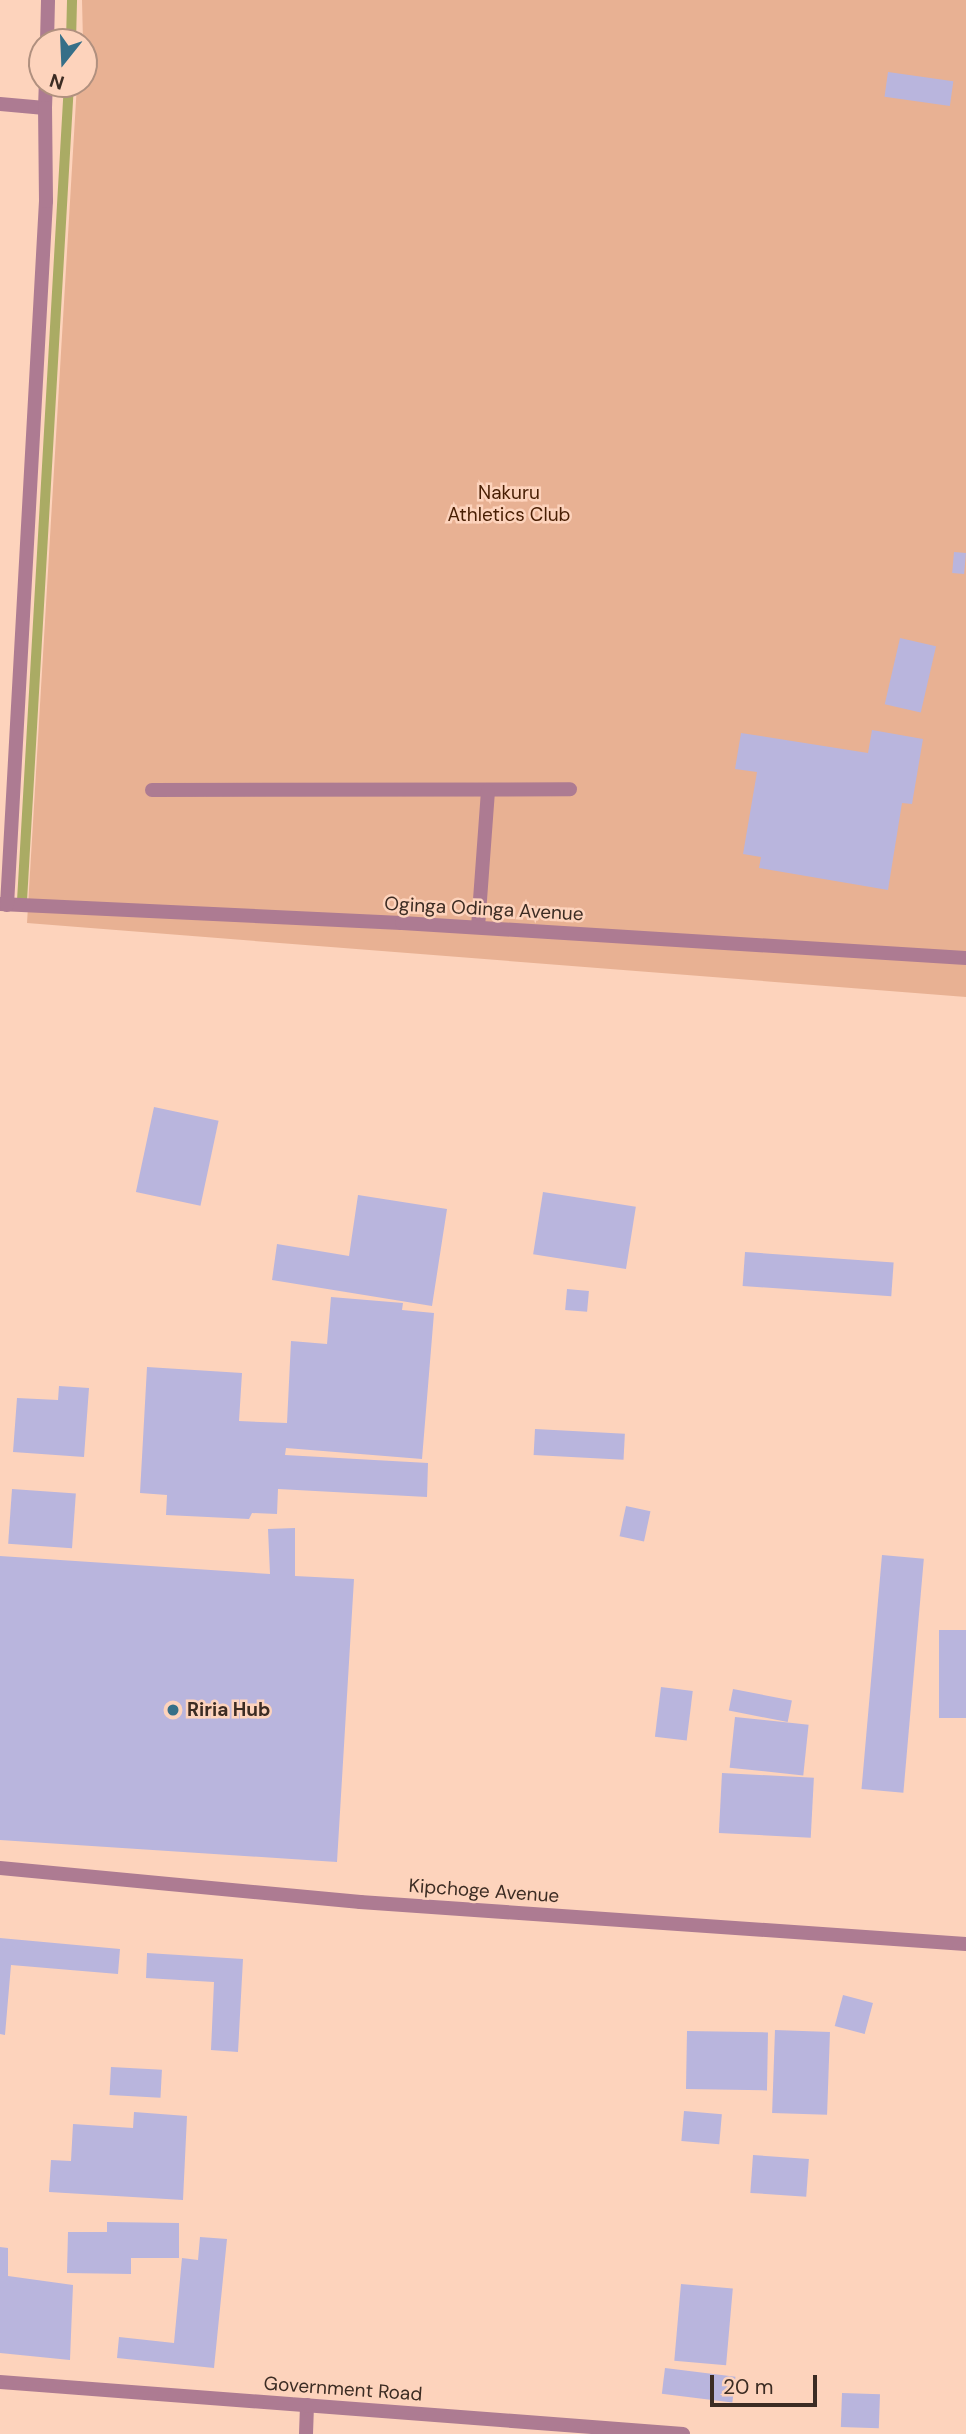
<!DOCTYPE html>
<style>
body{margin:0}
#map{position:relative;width:966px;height:2434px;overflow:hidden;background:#fdd3bc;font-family:"DM Sans",sans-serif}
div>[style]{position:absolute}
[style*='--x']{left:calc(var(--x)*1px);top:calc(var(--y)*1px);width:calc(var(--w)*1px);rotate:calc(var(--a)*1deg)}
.green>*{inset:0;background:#e8b193}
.stream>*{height:10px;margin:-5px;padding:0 5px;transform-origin:5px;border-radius:5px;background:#aaab64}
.building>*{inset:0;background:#b9b5dd;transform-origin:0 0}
.lane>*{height:14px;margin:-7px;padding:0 7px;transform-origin:7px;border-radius:7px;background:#ad7b92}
.street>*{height:14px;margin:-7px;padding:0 7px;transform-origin:7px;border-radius:7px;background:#ad7b92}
.dots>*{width:19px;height:19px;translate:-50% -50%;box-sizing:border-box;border:4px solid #fdd3bc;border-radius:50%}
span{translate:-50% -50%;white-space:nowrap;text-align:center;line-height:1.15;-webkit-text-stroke:5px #fdd3bc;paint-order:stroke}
.park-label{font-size:19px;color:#481e03}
.street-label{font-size:19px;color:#3c2c23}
.poi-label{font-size:19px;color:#3c2c23;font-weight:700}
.left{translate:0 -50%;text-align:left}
.north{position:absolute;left:28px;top:28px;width:70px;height:70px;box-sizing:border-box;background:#fdd3bc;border:2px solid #b0907f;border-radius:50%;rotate:198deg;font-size:19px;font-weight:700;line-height:28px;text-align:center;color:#3c2c23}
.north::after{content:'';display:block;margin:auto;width:24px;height:32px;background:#366f88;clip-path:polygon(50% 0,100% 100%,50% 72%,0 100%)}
.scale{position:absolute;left:710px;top:2375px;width:107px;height:32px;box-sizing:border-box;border:4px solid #3c2c23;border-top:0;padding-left:9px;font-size:21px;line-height:24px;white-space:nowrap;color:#3c2c23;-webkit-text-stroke:5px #fdd3bc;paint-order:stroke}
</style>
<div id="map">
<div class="green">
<i style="clip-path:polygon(82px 0,966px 0,966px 997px,27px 923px,77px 84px,84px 84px)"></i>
</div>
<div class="stream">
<i style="--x:71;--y:42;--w:42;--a:-88.6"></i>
<i style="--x:22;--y:901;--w:818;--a:-86.71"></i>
</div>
<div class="building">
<i style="left:888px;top:72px;width:66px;height:25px;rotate:8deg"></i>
<i style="left:954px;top:552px;width:12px;height:21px;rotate:5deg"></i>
<i style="left:900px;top:638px;width:37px;height:68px;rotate:13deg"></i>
<i style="clip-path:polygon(872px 730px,923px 739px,912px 804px,902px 803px,888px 890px,759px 868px,761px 857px,743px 854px,757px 772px,735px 769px,741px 733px,868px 753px)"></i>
<i style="left:154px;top:1107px;width:66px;height:87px;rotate:12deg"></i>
<i style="left:543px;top:1192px;width:94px;height:63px;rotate:9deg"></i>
<i style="clip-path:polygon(358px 1195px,447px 1209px,432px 1306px,272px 1280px,277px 1244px,349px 1256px)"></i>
<i style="left:745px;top:1252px;width:149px;height:34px;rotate:4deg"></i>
<i style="left:567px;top:1289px;width:22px;height:21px;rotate:5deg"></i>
<i style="clip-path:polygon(331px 1297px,403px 1303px,402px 1310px,434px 1313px,422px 1459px,286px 1448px,285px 1455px,428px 1463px,427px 1497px,278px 1489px,277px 1514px,252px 1513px,249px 1519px,166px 1515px,167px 1495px,140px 1493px,147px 1367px,242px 1373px,239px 1421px,287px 1423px,291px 1341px,327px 1344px)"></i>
<i style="clip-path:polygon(59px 1386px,89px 1388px,84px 1457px,13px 1452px,17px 1398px,58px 1400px)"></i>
<i style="left:535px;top:1429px;width:90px;height:26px;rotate:3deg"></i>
<i style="left:12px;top:1489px;width:64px;height:55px;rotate:4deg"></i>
<i style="left:626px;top:1506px;width:25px;height:31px;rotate:12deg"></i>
<i style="clip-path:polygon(295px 1528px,295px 1576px,354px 1579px,337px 1862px,0 1840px,0 1556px,270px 1574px,268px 1529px)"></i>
<i style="left:882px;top:1555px;width:42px;height:235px;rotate:5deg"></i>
<i style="left:939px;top:1630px;width:27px;height:88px"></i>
<i style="left:661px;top:1687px;width:32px;height:50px;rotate:7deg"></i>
<i style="left:733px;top:1689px;width:60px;height:22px;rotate:11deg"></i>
<i style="left:735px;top:1717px;width:74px;height:51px;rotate:6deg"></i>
<i style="left:722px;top:1773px;width:92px;height:60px;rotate:3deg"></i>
<i style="clip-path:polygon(0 1938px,120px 1949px,118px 1974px,11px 1965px,5px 2035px,0 2034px)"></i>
<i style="clip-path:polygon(147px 1953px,243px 1959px,238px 2052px,211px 2050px,214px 1982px,146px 1978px)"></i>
<i style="left:843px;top:1995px;width:31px;height:32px;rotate:15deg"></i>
<i style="left:775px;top:2030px;width:55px;height:83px;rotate:2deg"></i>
<i style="left:687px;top:2031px;width:81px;height:58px;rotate:1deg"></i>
<i style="left:111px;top:2067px;width:51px;height:28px;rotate:3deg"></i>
<i style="left:684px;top:2111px;width:38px;height:30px;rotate:5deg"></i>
<i style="clip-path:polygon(134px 2112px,187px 2116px,183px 2200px,49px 2192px,51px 2160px,71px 2161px,73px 2124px,133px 2128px)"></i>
<i style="left:753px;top:2155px;width:56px;height:38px;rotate:4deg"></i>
<i style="clip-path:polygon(107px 2222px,179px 2223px,179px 2258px,131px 2258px,131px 2274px,67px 2273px,68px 2232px,107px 2232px)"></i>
<i style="clip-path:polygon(200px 2237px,227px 2239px,214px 2368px,117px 2358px,119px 2337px,174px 2343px,182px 2258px,198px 2260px)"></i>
<i style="clip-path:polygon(0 2247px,8px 2248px,8px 2276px,73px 2285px,70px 2360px,0 2353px)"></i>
<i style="left:681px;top:2284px;width:52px;height:77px;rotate:5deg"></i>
<i style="left:665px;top:2368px;width:71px;height:26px;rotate:7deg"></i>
<i style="left:842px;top:2393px;width:38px;height:34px;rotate:2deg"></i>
</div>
<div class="lane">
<i style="--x:152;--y:790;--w:418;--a:-0.1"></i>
<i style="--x:478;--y:927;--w:137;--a:-85.8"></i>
<i style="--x:306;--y:2434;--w:29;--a:-88"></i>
</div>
<div class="street">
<i style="--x:47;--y:42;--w:42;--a:-88.6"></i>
<i style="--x:0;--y:104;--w:45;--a:5.1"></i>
<i style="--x:45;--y:108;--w:24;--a:-88"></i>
<i style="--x:0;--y:904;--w:402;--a:2.7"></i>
<i style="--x:402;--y:923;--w:565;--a:3.55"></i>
<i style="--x:7;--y:905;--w:705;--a:-86.83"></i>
<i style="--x:46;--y:201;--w:93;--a:-90.6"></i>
<i style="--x:0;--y:1868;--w:362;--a:5.4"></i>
<i style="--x:360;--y:1902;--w:607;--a:3.96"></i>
<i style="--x:0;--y:2382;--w:685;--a:4.35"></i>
</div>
<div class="dots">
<i style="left:173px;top:1710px;background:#366f88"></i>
</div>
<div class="park-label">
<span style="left:509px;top:504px">Nakuru<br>Athletics Club</span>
</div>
<div class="street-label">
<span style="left:484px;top:909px;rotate:3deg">Oginga Odinga Avenue</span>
<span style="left:484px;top:1891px;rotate:4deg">Kipchoge Avenue</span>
<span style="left:343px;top:2389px;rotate:4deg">Government Road</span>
</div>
<div class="poi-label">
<span class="left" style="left:187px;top:1710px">Riria Hub</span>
</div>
<div class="north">N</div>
<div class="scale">20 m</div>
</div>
